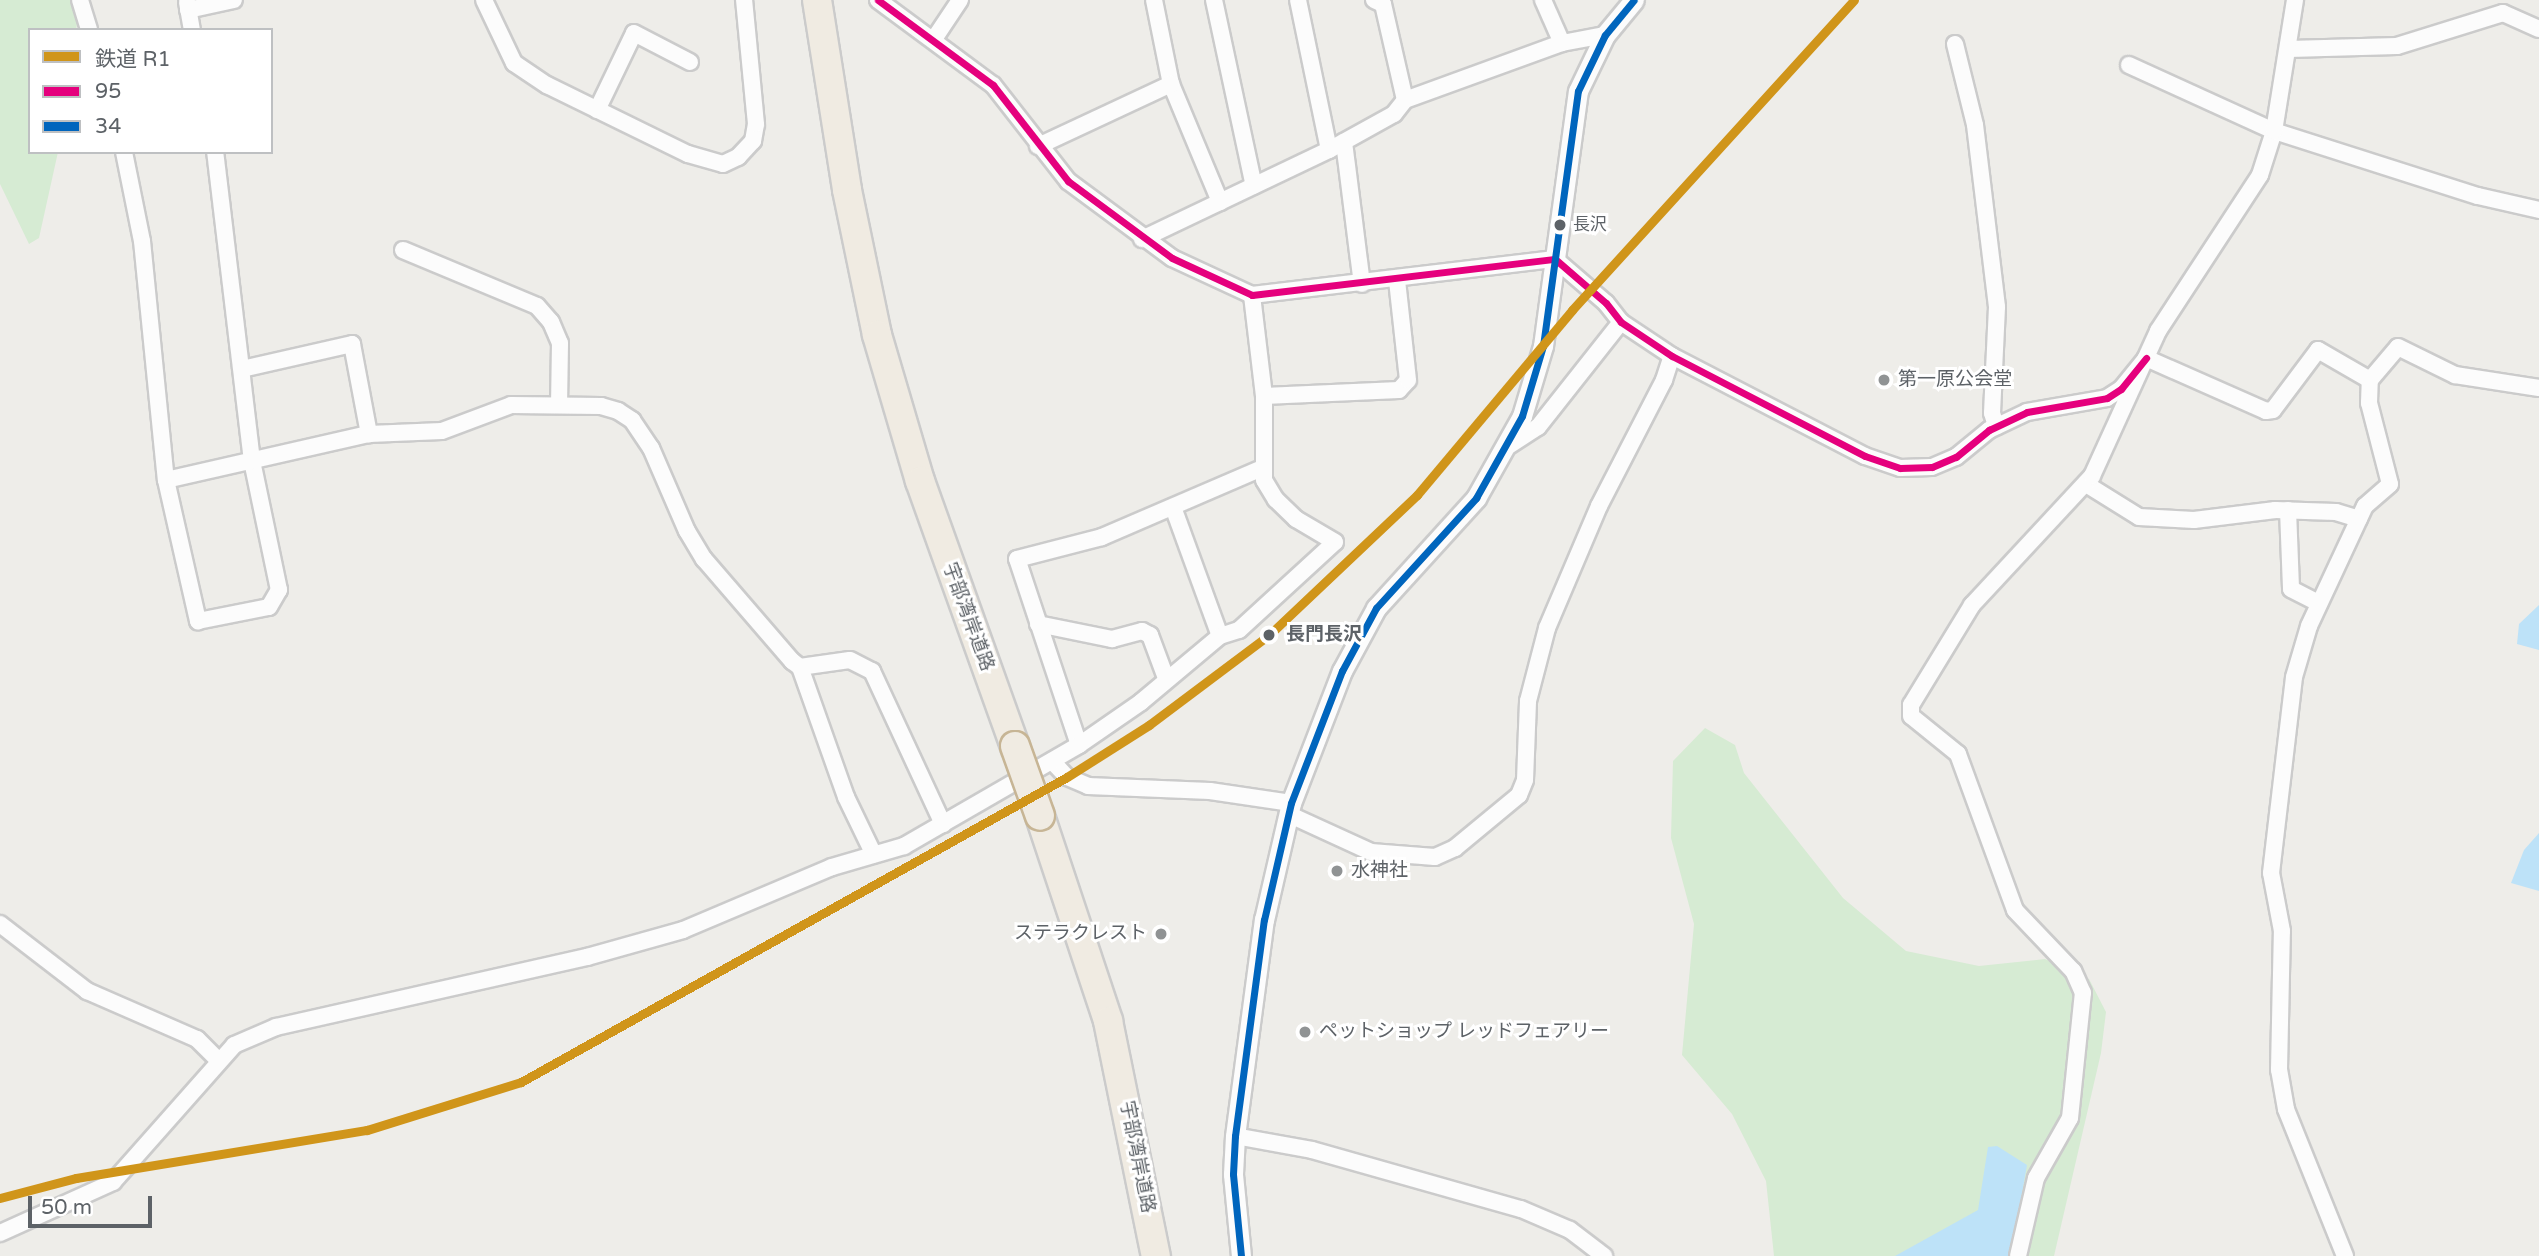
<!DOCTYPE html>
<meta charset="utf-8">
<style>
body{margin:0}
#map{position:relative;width:2539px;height:1256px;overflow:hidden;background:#eeede9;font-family:"Varela Round","Noto Sans JP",sans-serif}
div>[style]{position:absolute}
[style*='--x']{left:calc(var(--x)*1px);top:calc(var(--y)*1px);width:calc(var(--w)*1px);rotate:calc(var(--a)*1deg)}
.green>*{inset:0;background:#d6ebd3}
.water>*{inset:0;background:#bde2f8}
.roads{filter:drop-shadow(2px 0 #cbcbcb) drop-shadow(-2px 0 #cbcbcb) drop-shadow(0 2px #cbcbcb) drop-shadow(0 -2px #cbcbcb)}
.minor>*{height:16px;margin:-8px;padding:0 8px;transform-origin:8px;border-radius:8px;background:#fcfcfc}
.tertiary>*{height:19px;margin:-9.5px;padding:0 9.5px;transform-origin:9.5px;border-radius:9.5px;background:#fcfcfc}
.motorway>*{height:28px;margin:-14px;padding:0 14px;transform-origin:14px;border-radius:14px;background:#f0ebe2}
.bridges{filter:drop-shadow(2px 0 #c7b595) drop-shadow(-2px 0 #c7b595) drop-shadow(0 2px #c7b595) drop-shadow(0 -2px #c7b595)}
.motorway-bridge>*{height:28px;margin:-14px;padding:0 14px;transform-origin:14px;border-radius:14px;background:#f0ebe2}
.bus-1>*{height:7px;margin:-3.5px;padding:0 3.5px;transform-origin:3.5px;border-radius:3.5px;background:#e5007d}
.bus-2>*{height:7px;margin:-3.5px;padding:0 3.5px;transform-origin:3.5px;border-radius:3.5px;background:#0065bd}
.rail-1>*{height:9px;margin:-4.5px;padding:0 4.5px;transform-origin:4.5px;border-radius:4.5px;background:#d0951a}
.dots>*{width:19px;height:19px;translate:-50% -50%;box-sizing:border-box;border:4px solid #fff;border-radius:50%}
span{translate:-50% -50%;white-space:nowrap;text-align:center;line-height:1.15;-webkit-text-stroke:6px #fff;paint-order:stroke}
.bus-label{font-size:17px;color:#5d6267}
.left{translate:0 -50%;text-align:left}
.poi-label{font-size:19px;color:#5d6267}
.right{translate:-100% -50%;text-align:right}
.street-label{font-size:19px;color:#5d6267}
.stop-label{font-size:19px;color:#5d6267;font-weight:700}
.legend{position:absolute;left:28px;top:28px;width:245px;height:126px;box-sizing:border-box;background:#fff;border:2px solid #bec0c2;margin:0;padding:9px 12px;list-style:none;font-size:21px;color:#5d6267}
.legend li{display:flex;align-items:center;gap:14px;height:35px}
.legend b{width:35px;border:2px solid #bec0c2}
.scale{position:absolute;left:28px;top:1196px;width:124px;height:32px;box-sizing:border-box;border:4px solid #5d6267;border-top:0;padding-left:9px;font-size:21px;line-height:24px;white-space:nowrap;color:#5d6267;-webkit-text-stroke:5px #fff;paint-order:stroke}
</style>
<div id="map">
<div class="green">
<i style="clip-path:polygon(0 0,81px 0,76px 30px,30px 30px,30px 152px,58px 152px,39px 238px,29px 244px,0 184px)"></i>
<i style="clip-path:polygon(1705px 728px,1735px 745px,1744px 773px,1843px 898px,1906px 951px,1979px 966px,2045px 959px,2089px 979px,2106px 1012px,2101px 1053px,2054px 1256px,1774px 1256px,1766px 1181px,1732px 1114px,1682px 1055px,1694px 924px,1671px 838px,1673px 761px)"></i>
</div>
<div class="water">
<i style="clip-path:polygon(2539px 605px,2539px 650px,2517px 644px,2519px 624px)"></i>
<i style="clip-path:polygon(2539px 833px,2539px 891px,2511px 883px,2524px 850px)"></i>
<i style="clip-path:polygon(1997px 1146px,2027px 1165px,2011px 1256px,1895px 1256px,1978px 1210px,1988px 1147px)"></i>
</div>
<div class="roads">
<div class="minor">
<i style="--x:80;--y:0;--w:31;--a:73"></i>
<i style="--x:484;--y:0;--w:70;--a:64.5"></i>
<i style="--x:514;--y:63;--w:40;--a:34"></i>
<i style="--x:547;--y:85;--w:157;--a:26.1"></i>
<i style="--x:688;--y:154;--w:36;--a:16"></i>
<i style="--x:723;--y:164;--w:17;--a:-25"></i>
<i style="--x:738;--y:157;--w:22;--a:-47"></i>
<i style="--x:753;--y:141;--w:17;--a:-80"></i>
<i style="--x:756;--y:124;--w:125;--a:-95.5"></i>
<i style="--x:878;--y:0;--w:143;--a:36.5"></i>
<i style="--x:993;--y:85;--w:122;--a:52"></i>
<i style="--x:1068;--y:181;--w:129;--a:36.5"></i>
<i style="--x:1172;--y:258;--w:88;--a:24.8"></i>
<i style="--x:1252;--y:295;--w:305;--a:-6.8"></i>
<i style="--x:1555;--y:259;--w:67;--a:40.8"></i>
<i style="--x:1606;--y:303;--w:24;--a:52"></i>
<i style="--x:1621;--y:322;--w:61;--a:33.7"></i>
<i style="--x:1672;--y:356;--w:217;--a:27.4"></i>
<i style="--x:1865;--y:456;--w:37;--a:19"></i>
<i style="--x:1900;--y:468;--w:32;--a:-2"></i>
<i style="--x:1932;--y:467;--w:26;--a:-23"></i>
<i style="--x:1956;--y:457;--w:43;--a:-39.3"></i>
<i style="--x:1989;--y:430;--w:42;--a:-25.3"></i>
<i style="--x:2027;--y:412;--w:81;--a:-9.9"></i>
<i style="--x:2107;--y:398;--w:17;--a:-33"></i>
<i style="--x:2121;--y:389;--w:40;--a:-51"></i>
<i style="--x:1154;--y:0;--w:86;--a:78.6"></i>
<i style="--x:1171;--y:84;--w:128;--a:67.4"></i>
<i style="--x:1214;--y:0;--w:190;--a:77.9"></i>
<i style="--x:1298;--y:0;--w:153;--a:78.3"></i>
<i style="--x:1374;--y:0;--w:10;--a:24"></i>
<i style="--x:1383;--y:4;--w:98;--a:77.1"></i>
<i style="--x:1543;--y:0;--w:47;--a:66.2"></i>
<i style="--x:187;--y:2;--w:28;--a:80"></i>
<i style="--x:188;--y:10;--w:47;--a:-12.3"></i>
<i style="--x:934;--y:39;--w:47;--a:-56.3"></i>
<i style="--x:1955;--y:44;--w:83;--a:76.1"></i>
<i style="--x:1975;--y:125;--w:183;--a:83.1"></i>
<i style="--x:1997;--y:307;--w:106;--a:92.7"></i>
<i style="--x:1992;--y:413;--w:14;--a:73"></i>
<i style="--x:2289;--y:49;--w:108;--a:-1.6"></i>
<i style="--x:2397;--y:46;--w:111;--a:-17.3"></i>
<i style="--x:2503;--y:13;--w:39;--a:24"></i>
<i style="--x:2129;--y:65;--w:159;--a:24.5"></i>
<i style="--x:2274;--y:131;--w:214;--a:17.7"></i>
<i style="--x:2478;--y:196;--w:63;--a:12.9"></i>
<i style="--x:597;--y:110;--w:85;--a:-64.3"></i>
<i style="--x:634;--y:33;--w:63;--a:27.4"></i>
<i style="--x:1344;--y:142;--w:143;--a:82.8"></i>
<i style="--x:1038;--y:146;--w:147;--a:-25"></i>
<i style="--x:124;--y:152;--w:91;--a:78.6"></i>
<i style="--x:142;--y:241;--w:240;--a:84.3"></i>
<i style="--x:166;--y:480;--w:145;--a:77.2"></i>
<i style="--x:198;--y:621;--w:72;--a:-11.2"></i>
<i style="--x:269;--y:607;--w:20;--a:-60"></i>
<i style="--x:279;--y:590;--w:132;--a:-101.8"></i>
<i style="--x:252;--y:461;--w:311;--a:-96.8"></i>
<i style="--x:1142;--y:239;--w:207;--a:-25.5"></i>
<i style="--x:1329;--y:150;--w:74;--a:-29"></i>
<i style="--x:1394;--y:114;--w:18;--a:-52"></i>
<i style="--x:1405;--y:100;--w:167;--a:-20"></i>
<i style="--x:1562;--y:43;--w:44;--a:-10.5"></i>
<i style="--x:403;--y:250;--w:145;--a:22.7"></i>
<i style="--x:537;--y:306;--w:21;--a:49"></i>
<i style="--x:551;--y:322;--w:23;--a:67"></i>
<i style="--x:560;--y:343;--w:61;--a:90.9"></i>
<i style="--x:2146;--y:358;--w:131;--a:23.8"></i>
<i style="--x:2266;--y:411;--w:7;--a:-8"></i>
<i style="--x:2273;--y:410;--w:75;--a:-53.1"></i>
<i style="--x:2318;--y:350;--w:60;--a:30"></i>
<i style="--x:2370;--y:380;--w:43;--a:-49.7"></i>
<i style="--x:2398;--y:347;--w:64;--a:26.2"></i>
<i style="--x:2455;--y:375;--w:85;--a:8.8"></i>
<i style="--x:242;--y:369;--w:113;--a:-12.8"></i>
<i style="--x:352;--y:344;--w:92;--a:79.3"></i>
<i style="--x:1264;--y:396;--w:135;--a:-2.5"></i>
<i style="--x:1399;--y:390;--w:13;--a:-48"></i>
<i style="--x:1408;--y:380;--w:101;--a:-96.3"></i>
<i style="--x:1510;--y:445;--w:33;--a:-33"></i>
<i style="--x:1538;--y:427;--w:134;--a:-51.7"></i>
<i style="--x:166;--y:480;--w:208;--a:-12.8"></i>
<i style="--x:369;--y:434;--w:73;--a:-2.4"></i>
<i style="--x:442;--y:431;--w:74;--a:-20.6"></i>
<i style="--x:511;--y:405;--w:90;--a:0.6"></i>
<i style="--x:601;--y:406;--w:18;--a:16"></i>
<i style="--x:618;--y:411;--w:17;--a:33"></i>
<i style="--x:632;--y:420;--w:34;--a:56"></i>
<i style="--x:651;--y:448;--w:90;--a:66.6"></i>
<i style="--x:687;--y:531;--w:33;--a:59"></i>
<i style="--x:704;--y:559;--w:135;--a:49.2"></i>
<i style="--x:792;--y:661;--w:10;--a:37"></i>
<i style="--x:800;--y:667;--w:50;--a:-8"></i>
<i style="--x:850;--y:660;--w:25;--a:27"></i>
<i style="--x:872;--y:671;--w:169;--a:65.1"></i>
<i style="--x:2086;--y:484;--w:62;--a:31.9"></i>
<i style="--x:2139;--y:517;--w:55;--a:3.1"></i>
<i style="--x:2194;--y:520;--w:82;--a:-7"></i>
<i style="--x:2275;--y:510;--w:61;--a:1.9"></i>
<i style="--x:2336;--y:512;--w:24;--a:17"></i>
<i style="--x:1173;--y:507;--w:137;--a:70"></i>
<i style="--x:2288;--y:510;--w:79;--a:87.8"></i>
<i style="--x:2291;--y:589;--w:31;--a:27"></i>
<i style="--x:1038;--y:624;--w:76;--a:11.5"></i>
<i style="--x:1112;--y:639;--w:31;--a:-15"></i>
<i style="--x:1142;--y:631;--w:9;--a:27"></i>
<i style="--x:1150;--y:635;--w:46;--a:69.6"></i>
<i style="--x:800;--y:667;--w:138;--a:70.5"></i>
<i style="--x:846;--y:797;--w:64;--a:64.2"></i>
<i style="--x:1079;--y:745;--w:196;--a:-108.4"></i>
<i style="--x:1017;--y:559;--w:88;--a:-14.5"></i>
<i style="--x:1102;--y:537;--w:174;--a:-23.3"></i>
<i style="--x:1052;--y:761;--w:22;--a:47"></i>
<i style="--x:1067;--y:777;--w:23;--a:23"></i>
<i style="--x:1088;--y:786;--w:122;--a:2.3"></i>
<i style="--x:1210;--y:791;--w:82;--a:8.4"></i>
<i style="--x:1288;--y:814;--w:91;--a:24.6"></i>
<i style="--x:1371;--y:852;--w:64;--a:4.5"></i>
<i style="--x:1435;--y:857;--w:22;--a:-24"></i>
<i style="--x:1455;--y:848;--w:83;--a:-39.6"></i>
<i style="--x:1519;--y:795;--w:16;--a:-68"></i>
<i style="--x:1525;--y:780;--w:79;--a:-87.8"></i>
<i style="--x:1528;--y:701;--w:75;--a:-75.4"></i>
<i style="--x:1547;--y:628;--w:133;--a:-66.9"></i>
<i style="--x:1599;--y:506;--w:142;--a:-62.7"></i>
<i style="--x:1664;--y:380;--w:25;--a:-72"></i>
<i style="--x:0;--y:924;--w:110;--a:37.6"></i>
<i style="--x:87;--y:991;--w:120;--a:23.6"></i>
<i style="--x:197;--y:1039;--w:31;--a:45"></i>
<i style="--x:1235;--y:1136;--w:78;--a:10.3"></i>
<i style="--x:1312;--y:1150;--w:217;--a:15.8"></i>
<i style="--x:1521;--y:1209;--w:53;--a:23.2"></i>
<i style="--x:1570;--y:1230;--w:43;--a:37.4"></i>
<i style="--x:0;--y:1233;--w:124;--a:-24.3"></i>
<i style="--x:113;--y:1182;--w:183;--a:-48.5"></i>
<i style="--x:234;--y:1045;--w:46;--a:-23.2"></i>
<i style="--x:276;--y:1027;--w:319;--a:-12.7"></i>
<i style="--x:587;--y:957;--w:100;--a:-15.7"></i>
<i style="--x:683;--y:930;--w:162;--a:-22.9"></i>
<i style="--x:832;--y:867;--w:75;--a:-16.3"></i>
<i style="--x:904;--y:846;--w:202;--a:-30"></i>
<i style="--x:1079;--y:745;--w:75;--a:-34.7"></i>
<i style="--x:1141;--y:702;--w:103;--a:-39.9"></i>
<i style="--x:1220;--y:636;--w:20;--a:-18"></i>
<i style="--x:1239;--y:630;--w:130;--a:-42.5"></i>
<i style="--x:1335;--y:542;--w:45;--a:-149.5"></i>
<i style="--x:1296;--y:519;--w:28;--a:-136"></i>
<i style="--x:1276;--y:500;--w:23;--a:-121"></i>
<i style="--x:1264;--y:480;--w:84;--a:-90"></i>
<i style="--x:1264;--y:396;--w:102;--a:-96.8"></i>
<i style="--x:2018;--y:1256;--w:80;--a:-77"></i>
<i style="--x:2036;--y:1178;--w:69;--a:-60.5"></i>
<i style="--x:2070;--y:1118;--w:126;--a:-84.1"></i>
<i style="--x:2083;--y:993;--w:24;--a:-114"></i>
<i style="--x:2073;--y:971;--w:84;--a:-133.6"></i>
<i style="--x:2015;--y:910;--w:166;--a:-110.1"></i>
<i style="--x:1958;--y:754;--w:60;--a:-141"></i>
<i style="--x:1911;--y:716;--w:11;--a:-90"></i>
<i style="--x:1911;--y:705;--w:117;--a:-58.6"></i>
<i style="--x:1972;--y:605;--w:176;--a:-47.1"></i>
<i style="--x:2092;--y:476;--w:159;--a:-65.5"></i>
<i style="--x:2158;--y:331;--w:186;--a:-56.8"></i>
<i style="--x:2260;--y:175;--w:46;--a:-72.3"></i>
<i style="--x:2274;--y:131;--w:133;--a:-80.9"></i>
<i style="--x:2345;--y:1256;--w:158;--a:-111.9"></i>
<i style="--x:2286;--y:1109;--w:40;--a:-100"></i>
<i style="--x:2279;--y:1070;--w:139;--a:-88.8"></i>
<i style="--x:2282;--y:931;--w:59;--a:-100.7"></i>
<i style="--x:2271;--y:873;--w:197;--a:-83.3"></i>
<i style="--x:2294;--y:677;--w:53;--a:-73.6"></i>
<i style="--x:2309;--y:626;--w:132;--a:-65"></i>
<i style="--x:2365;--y:506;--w:33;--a:-41"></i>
<i style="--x:2390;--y:484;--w:84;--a:-104.5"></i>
<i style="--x:2369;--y:403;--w:23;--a:-88"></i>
</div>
<div class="tertiary">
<i style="--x:1241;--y:1256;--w:82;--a:-95.6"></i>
<i style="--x:1233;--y:1174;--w:38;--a:-87"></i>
<i style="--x:1235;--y:1136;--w:218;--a:-82.4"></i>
<i style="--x:1264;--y:920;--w:120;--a:-77"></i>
<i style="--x:1291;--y:803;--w:142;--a:-68.9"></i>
<i style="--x:1342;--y:671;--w:72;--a:-61.6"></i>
<i style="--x:1376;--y:608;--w:149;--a:-47.7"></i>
<i style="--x:1476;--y:498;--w:94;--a:-60.7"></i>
<i style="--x:1522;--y:416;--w:73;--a:-73.3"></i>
<i style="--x:1543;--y:346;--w:257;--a:-82.2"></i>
<i style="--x:1578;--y:91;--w:62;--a:-64.3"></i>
<i style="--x:1605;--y:35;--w:45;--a:-50.4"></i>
</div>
<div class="motorway">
<i style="--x:817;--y:0;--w:192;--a:81"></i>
<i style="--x:847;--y:190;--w:148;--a:78.3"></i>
<i style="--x:877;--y:335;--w:152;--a:73.6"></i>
<i style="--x:920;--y:481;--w:282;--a:70.3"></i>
<i style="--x:1040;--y:816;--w:216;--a:71.6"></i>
<i style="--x:1108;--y:1021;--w:240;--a:78.5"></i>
</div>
</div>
<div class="bridges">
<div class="motorway-bridge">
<i style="--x:1015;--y:746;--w:74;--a:70.3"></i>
</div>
</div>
<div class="bus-1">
<i style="--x:878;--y:0;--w:143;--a:36.5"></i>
<i style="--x:993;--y:85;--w:122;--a:52"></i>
<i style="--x:1068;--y:181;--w:129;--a:36.5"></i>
<i style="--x:1172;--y:258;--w:88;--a:24.8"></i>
<i style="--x:1252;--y:295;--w:305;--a:-6.8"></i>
<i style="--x:1555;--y:259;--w:67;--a:40.8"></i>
<i style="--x:1606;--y:303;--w:24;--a:52"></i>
<i style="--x:1621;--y:322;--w:61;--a:33.7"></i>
<i style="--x:1672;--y:356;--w:217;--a:27.4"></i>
<i style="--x:1865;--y:456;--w:37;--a:19"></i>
<i style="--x:1900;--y:468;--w:32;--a:-2"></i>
<i style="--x:1932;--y:467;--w:26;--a:-23"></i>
<i style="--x:1956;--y:457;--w:43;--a:-39.3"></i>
<i style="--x:1989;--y:430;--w:42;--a:-25.3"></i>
<i style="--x:2027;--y:412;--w:81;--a:-9.9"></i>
<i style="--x:2107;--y:398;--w:17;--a:-33"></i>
<i style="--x:2121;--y:389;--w:40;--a:-51"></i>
</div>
<div class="bus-2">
<i style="--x:1241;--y:1256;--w:82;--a:-95.6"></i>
<i style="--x:1233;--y:1174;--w:38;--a:-87"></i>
<i style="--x:1235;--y:1136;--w:218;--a:-82.4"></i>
<i style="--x:1264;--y:920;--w:120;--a:-77"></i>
<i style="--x:1291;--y:803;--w:142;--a:-68.9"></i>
<i style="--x:1342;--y:671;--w:72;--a:-61.6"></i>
<i style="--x:1376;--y:608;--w:149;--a:-47.7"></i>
<i style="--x:1476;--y:498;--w:94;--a:-60.7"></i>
<i style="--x:1522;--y:416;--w:73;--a:-73.3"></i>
<i style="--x:1543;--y:346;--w:257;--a:-82.2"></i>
<i style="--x:1578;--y:91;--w:62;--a:-64.3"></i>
<i style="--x:1605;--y:35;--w:45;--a:-50.4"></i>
</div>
<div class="rail-1">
<i style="--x:0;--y:1198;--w:79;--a:-14.7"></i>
<i style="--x:76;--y:1178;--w:295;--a:-9.4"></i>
<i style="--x:367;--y:1130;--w:161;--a:-17.3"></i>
<i style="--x:521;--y:1082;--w:625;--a:-29.19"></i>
<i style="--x:1067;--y:777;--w:97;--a:-32.4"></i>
<i style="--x:1149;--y:725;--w:150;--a:-36.9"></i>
<i style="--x:1269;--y:635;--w:204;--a:-43.4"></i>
<i style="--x:1417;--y:495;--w:241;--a:-50"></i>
<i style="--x:1572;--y:310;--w:419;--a:-47.7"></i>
</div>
<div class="dots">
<i style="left:1560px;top:225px;background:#5d6267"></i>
<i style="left:1884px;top:380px;background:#909394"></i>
<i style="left:1269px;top:635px;background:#5d6267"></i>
<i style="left:1337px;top:871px;background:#909394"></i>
<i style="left:1161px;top:934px;background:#909394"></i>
<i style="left:1305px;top:1032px;background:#909394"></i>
</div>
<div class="bus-label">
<span class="left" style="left:1573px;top:225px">長沢</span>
</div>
<div class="poi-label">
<span class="left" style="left:1898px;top:380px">第一原公会堂</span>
<span class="left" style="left:1351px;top:871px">水神社</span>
<span class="right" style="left:1147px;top:934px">ステラクレスト</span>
<span class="left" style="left:1319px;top:1032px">ペットショップ レッドフェアリー</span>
</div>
<div class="street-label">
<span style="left:968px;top:617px;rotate:70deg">宇部湾岸道路</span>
<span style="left:1137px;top:1157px;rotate:79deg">宇部湾岸道路</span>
</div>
<div class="stop-label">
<span class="left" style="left:1286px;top:635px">長門長沢</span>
</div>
<ul class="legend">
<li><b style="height:9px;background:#d0951a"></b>鉄道 R1</li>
<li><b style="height:9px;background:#e5007d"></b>95</li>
<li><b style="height:9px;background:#0065bd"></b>34</li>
</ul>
<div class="scale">50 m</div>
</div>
